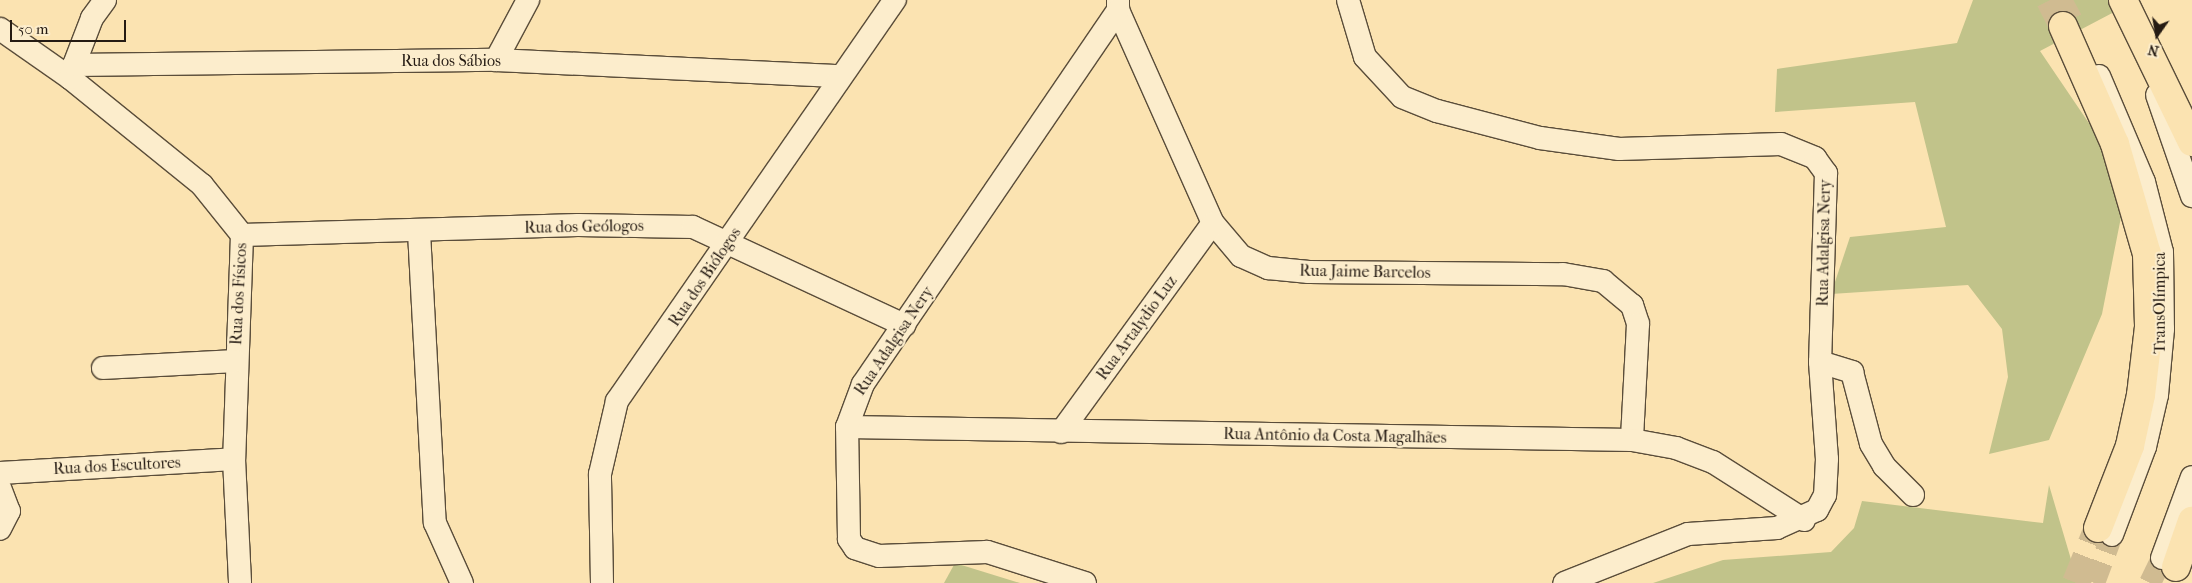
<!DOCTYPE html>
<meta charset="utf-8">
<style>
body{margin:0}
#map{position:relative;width:2192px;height:583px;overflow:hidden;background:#fbe3b1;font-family:"IM FELL French Canon",serif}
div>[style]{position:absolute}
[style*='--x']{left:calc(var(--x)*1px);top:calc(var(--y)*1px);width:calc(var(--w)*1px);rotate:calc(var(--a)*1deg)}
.green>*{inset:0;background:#c1c38a}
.minor-tunnel>*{height:22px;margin-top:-11px;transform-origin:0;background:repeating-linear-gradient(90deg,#d0bb91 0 22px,transparent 0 33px)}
.highway-tunnel>*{height:28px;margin-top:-14px;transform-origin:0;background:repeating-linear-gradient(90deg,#d0bb91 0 28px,transparent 0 42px)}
.roads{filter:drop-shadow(1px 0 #5a4d3a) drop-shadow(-1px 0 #5a4d3a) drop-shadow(0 1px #5a4d3a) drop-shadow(0 -1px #5a4d3a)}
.minor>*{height:22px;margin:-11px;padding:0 11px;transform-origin:11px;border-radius:11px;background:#fcedcc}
.highway>*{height:28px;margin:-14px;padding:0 14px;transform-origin:14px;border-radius:14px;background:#fbe3b1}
span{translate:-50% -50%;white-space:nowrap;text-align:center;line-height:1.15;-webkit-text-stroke:4px #fcedcc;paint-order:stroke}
.street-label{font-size:16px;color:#251b13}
.north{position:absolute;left:2132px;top:10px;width:50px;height:50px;-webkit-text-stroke:4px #fcedcc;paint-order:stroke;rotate:193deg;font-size:14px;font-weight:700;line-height:20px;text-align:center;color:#251b13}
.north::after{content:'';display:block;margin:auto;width:18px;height:22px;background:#251b13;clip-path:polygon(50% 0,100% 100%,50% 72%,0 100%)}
.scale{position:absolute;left:10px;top:20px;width:116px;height:22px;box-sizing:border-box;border:2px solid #251b13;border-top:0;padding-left:6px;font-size:15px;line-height:18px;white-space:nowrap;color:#251b13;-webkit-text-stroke:4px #fcedcc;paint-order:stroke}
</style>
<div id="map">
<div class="green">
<i style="clip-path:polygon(1973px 0,2137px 0,2040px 51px,2101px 141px,2121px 217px,2102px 314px,2049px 440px,1989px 454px,2008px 377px,2002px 329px,1968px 285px,1831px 294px,1850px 237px,1946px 227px,1915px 102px,1775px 112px,1777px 69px,1957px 43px)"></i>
<i style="clip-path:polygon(2049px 485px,2078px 583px,1653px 583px,1723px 560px,1831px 552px,1854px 528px,1862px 501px,2043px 523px)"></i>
<i style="clip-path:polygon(955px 563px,1020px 583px,944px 583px)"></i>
</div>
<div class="minor-tunnel">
<i style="--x:2061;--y:0;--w:24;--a:62"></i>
<i style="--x:2094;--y:583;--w:51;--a:-69.4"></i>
<i style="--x:2150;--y:583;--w:28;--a:-64"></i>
</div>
<div class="highway-tunnel">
<i style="--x:2050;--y:0;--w:29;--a:63"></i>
<i style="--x:2076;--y:583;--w:59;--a:-68.2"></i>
</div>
<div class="roads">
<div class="minor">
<i style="--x:1118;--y:0;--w:10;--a:90"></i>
<i style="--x:1118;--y:10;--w:233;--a:66"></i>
<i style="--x:1213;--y:223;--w:43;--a:49.7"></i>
<i style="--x:1241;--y:256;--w:30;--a:24"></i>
<i style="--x:1268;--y:268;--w:41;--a:5.6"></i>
<i style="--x:1309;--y:272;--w:254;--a:0.5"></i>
<i style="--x:1563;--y:274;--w:41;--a:9.9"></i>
<i style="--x:1603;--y:281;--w:38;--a:40"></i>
<i style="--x:1632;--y:305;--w:20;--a:72"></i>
<i style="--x:1638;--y:324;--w:116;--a:93"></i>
<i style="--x:1348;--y:0;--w:59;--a:73.4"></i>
<i style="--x:1365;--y:57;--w:54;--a:47.2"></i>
<i style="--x:1402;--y:97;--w:38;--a:22"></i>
<i style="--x:1437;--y:111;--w:106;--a:14.7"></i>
<i style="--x:1540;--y:138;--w:80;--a:7.9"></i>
<i style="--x:1619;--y:149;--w:162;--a:-1.8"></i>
<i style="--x:1781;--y:144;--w:37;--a:22"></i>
<i style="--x:1815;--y:158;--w:19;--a:54"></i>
<i style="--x:1826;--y:173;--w:189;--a:91.8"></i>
<i style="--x:1820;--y:362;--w:97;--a:85.9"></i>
<i style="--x:1827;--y:459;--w:36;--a:93"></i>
<i style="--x:1825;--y:495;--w:17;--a:118"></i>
<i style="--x:1817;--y:510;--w:44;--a:155.8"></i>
<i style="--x:1777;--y:528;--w:89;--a:176.1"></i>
<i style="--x:1688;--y:534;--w:133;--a:158.4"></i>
<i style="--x:0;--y:29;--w:85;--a:35"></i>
<i style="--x:70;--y:78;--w:170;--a:39"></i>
<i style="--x:202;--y:185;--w:64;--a:51.3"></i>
<i style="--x:242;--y:235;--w:224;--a:92"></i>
<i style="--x:234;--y:459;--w:124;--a:87.2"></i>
<i style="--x:496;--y:60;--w:68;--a:-61.9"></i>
<i style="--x:74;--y:65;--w:50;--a:-69"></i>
<i style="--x:92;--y:18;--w:22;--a:-54"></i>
<i style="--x:2099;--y:76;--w:115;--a:67"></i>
<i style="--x:2144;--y:182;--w:72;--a:75.6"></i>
<i style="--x:2162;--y:252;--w:77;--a:89.3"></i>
<i style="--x:2163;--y:329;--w:66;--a:95.2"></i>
<i style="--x:2157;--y:395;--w:53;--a:103"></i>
<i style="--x:2145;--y:447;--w:94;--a:110.6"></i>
<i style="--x:70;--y:78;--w:14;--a:-73"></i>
<i style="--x:74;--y:65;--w:422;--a:-0.7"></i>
<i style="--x:496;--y:60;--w:345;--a:2.7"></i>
<i style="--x:2157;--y:95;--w:107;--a:70.9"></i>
<i style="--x:419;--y:232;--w:291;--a:86.9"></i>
<i style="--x:435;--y:523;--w:66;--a:65.8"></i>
<i style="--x:242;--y:235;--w:336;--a:-1.7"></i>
<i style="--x:578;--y:225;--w:115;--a:1"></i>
<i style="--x:693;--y:227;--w:233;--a:24.9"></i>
<i style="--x:1820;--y:362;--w:34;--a:17"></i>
<i style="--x:1852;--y:372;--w:74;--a:75.2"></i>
<i style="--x:1871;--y:444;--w:26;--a:59"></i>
<i style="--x:1884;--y:466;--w:41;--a:45"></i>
<i style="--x:103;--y:368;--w:132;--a:-3"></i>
<i style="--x:847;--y:427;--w:785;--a:0.95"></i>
<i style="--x:1632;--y:440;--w:45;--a:10.3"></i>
<i style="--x:1676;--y:448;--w:40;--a:21"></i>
<i style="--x:1713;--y:462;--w:108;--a:32.5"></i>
<i style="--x:1061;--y:432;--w:258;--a:-54"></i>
<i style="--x:0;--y:473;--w:234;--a:-3.4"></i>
<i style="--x:0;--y:488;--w:25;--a:69"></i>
<i style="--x:9;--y:511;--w:20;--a:117"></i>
<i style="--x:2162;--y:558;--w:86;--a:-69.7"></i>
<i style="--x:602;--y:583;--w:109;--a:-91.1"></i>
<i style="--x:600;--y:474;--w:75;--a:-76.9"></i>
<i style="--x:617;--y:401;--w:488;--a:-55.3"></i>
<i style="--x:1085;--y:583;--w:103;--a:-162.4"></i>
<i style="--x:987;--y:552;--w:108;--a:177.9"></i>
<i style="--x:879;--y:556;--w:25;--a:-162"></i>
<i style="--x:855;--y:548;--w:11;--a:-124"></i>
<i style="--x:849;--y:539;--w:112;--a:-91"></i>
<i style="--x:847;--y:427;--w:46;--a:-69.6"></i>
<i style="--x:863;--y:384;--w:453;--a:-55.7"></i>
</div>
<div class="highway">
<i style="--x:2123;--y:0;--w:158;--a:64.1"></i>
<i style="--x:2063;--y:26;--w:129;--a:66.2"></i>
<i style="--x:2115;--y:144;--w:115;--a:73.8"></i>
<i style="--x:2147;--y:254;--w:73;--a:88.4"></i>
<i style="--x:2149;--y:327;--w:68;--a:96.7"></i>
<i style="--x:2141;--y:395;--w:52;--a:102.2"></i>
<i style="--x:2130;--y:446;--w:88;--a:111.3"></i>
<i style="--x:2176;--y:567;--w:49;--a:-70.8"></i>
</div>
</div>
<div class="street-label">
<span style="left:451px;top:61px">Rua dos Sábios</span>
<span style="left:584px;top:227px;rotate:-1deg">Rua dos Geólogos</span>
<span style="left:1824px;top:243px;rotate:-89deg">Rua Adalgisa Nery</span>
<span style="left:1365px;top:272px;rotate:1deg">Rua Jaime Barcelos</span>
<span style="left:705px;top:277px;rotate:-56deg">Rua dos Biólogos</span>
<span style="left:239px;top:294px;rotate:-87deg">Rua dos Físicos</span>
<span style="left:2160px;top:303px;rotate:-90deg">TransOlímpica</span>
<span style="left:1137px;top:328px;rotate:-54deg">Rua Artalydio Luz</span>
<span style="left:894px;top:341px;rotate:-56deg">Rua Adalgisa Nery</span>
<span style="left:1335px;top:436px;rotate:1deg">Rua Antônio da Costa Magalhães</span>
<span style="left:117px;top:466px;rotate:-3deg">Rua dos Escultores</span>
</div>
<div class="north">N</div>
<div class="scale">50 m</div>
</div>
